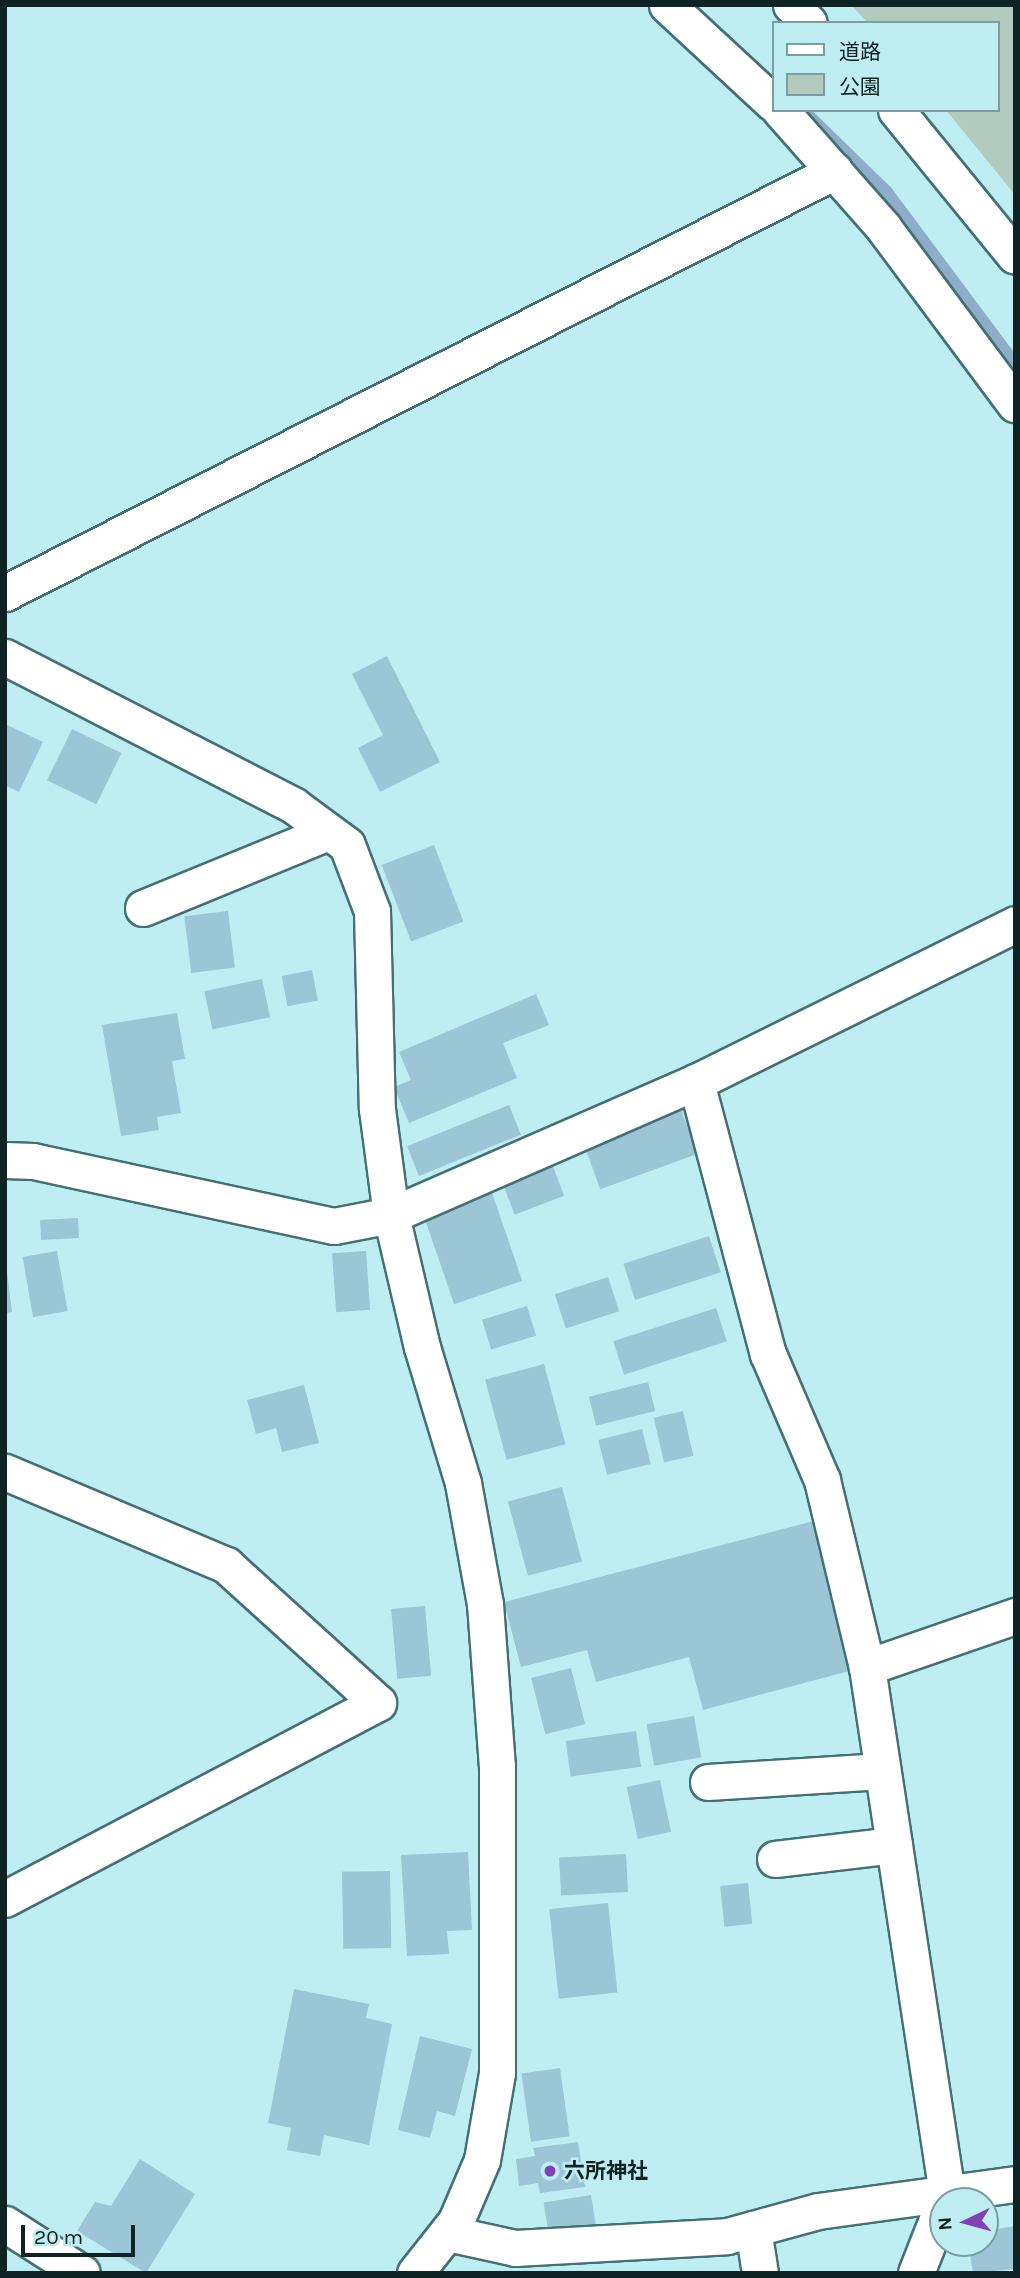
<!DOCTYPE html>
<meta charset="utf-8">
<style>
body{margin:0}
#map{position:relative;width:1020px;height:2278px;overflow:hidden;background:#bfeef2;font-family:Karla,"Noto Sans JP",sans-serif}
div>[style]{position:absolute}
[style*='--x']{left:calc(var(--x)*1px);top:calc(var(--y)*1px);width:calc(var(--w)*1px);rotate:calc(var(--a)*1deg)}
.green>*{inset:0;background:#b2cbbe}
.stream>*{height:12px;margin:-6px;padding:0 6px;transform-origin:6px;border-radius:6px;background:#8dadc8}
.building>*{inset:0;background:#9cc5d5;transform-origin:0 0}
.roads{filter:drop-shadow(2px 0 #447074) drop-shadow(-2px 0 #447074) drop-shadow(0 2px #447074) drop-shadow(0 -2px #447074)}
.minor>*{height:35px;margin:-17.5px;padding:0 17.5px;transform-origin:17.5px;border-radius:17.5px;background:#fff}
.dots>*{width:19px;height:19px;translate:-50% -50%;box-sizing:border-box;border:4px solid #bfeef2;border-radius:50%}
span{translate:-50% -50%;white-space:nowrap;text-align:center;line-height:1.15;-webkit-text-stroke:5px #bfeef2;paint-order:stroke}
.poi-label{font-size:21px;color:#102324;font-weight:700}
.left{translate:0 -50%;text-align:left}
.frame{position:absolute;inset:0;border:7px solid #102324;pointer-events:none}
.legend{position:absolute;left:772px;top:21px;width:228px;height:91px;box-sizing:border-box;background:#bfeef2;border:2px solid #799da0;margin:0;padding:9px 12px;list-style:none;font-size:21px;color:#102324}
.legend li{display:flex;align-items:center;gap:14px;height:35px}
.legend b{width:35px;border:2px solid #799da0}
.north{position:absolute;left:929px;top:2187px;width:70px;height:70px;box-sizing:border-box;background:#bfeef2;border:2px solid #799da0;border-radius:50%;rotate:265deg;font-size:19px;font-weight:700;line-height:28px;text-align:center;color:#102324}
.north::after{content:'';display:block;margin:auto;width:24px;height:32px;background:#8140b5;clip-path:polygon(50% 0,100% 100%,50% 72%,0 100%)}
.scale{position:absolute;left:21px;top:2225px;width:114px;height:32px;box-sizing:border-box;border:4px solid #102324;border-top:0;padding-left:9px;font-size:21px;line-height:24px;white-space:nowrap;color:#102324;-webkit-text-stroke:5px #bfeef2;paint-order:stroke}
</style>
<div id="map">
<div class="green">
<i style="clip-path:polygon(851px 5px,1015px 5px,1015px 195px,946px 110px,997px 110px,997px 23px,868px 23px)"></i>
</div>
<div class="stream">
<i style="--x:803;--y:110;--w:117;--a:44.3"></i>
<i style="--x:887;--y:192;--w:214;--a:53.3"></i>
</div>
<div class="building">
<i style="clip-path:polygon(387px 656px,440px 762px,380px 792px,358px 748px,383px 735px,352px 674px)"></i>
<i style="clip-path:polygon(5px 724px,43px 742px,19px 792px,5px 785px)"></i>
<i style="left:72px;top:729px;width:55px;height:57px;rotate:26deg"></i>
<i style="left:434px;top:845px;width:82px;height:56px;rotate:69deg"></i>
<i style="left:228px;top:911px;width:57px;height:44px;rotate:83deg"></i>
<i style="left:312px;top:970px;width:31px;height:31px;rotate:79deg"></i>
<i style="left:262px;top:979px;width:39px;height:59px;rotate:78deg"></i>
<i style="clip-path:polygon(536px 994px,549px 1025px,503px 1043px,517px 1078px,409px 1123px,394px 1087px,411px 1080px,399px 1052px)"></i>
<i style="clip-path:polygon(177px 1013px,185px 1059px,172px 1061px,181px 1113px,157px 1117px,159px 1130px,121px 1136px,102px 1025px)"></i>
<i style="left:509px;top:1105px;width:32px;height:110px;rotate:68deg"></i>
<i style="left:680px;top:1107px;width:50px;height:103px;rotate:70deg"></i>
<i style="left:552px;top:1164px;width:34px;height:53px;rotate:69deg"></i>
<i style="left:491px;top:1190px;width:96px;height:72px;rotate:71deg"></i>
<i style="left:78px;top:1218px;width:20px;height:38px;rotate:87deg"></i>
<i style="left:709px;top:1236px;width:38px;height:90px;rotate:72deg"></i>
<i style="left:57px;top:1251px;width:61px;height:35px;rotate:80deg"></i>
<i style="left:366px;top:1251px;width:59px;height:34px;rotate:86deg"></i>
<i style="clip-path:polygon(7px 1272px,12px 1312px,5px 1313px,5px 1273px)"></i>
<i style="left:608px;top:1277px;width:36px;height:56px;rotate:72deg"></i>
<i style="left:527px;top:1306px;width:31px;height:47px;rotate:73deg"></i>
<i style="left:716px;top:1308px;width:35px;height:108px;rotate:72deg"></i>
<i style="left:544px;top:1364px;width:83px;height:61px;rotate:75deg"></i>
<i style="left:648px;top:1382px;width:30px;height:61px;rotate:76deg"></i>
<i style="clip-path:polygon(304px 1385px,319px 1443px,282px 1452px,276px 1428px,256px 1434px,247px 1400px)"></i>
<i style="left:683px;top:1411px;width:46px;height:30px;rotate:77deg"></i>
<i style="left:642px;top:1429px;width:36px;height:45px;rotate:76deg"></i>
<i style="left:562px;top:1487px;width:77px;height:56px;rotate:75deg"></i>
<i style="clip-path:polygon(814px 1521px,853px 1670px,703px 1710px,689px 1657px,596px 1682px,587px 1650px,521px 1667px,504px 1602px)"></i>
<i style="left:425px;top:1606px;width:70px;height:34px;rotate:85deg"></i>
<i style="left:571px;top:1668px;width:58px;height:41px;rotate:76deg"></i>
<i style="left:694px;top:1716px;width:42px;height:48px;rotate:80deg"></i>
<i style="left:636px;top:1731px;width:36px;height:71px;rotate:82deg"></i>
<i style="left:660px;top:1780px;width:53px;height:34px;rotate:78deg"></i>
<i style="clip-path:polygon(468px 1852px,472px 1930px,447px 1931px,449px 1954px,407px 1956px,401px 1855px)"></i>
<i style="left:626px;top:1854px;width:38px;height:67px;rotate:87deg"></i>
<i style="left:390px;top:1871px;width:77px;height:48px;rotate:89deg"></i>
<i style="left:748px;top:1883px;width:41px;height:28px;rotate:84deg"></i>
<i style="left:608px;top:1903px;width:90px;height:59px;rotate:84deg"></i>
<i style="clip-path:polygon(294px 1989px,369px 2004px,366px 2018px,392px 2024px,369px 2145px,324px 2135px,320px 2156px,287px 2150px,291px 2128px,268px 2123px)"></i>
<i style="clip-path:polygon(420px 2036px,472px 2049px,455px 2116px,437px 2111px,430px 2138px,398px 2130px)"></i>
<i style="left:560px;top:2068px;width:69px;height:39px;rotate:82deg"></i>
<i style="clip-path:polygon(578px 2142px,585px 2187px,540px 2193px,538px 2183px,519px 2186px,516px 2159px,535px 2156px,533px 2148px)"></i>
<i style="clip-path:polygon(140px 2159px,195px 2194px,146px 2273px,77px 2231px,95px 2202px,111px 2206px)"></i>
<i style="left:591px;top:2195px;width:32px;height:48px;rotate:81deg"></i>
<i style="clip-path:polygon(1015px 2226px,1015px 2269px,973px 2273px,968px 2243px,985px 2243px,985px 2231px)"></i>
</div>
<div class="roads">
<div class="minor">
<i style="--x:667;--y:5;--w:144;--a:42.8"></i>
<i style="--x:791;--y:5;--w:25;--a:45"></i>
<i style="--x:780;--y:110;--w:156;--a:48.6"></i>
<i style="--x:883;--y:227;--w:221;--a:53.3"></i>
<i style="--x:896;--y:110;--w:188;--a:50.8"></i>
<i style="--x:5;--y:593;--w:931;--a:-26.95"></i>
<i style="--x:5;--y:657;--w:324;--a:27.2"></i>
<i style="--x:293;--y:805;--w:67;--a:36.5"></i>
<i style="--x:347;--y:845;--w:71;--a:69.3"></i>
<i style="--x:372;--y:911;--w:198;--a:88.6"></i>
<i style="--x:377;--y:1109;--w:107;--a:82.5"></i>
<i style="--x:391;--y:1215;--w:136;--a:76.8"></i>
<i style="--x:422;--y:1347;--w:142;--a:73.2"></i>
<i style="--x:463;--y:1483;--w:123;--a:79.7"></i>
<i style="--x:485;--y:1604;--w:162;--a:85.8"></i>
<i style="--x:497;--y:1766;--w:307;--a:90"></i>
<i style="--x:497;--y:2073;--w:88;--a:99.8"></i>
<i style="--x:482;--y:2160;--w:66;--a:113.1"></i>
<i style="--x:456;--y:2221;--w:66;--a:128.3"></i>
<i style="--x:143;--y:908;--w:200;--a:-22.3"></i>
<i style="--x:696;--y:1082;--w:281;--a:75.2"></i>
<i style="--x:768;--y:1354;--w:137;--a:66.8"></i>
<i style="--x:822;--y:1480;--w:192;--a:76.5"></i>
<i style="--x:867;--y:1667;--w:533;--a:81.37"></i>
<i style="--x:947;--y:2194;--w:8;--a:113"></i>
<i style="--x:5;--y:1160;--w:28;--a:2"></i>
<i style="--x:33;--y:1161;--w:308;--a:12.2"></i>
<i style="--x:334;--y:1226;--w:58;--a:-10.9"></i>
<i style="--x:391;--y:1215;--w:333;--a:-23.6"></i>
<i style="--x:696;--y:1082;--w:356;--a:-26.3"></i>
<i style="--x:5;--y:1472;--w:240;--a:22.8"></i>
<i style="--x:226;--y:1565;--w:205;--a:42.2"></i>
<i style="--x:378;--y:1703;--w:421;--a:152.3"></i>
<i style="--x:867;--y:1667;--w:157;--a:-19"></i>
<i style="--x:708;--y:1782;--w:174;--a:-3.6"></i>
<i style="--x:775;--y:1859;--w:120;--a:-6.7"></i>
<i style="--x:5;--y:2224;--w:91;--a:32.5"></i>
<i style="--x:753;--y:2229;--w:45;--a:81"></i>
<i style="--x:447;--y:2233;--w:70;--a:12.4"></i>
<i style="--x:515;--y:2248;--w:212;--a:-3.2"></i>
<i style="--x:727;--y:2236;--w:94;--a:-15.4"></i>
<i style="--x:818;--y:2211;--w:199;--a:-7.8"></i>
<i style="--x:916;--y:2273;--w:74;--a:-68.6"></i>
</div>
</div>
<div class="dots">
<i style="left:550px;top:2171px;background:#8140b5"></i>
</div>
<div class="poi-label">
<span class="left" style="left:564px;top:2171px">六所神社</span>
</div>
<div class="frame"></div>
<ul class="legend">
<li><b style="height:9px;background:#fff"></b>道路</li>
<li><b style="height:19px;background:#b2cbbe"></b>公園</li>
</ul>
<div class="north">N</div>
<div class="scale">20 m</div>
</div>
